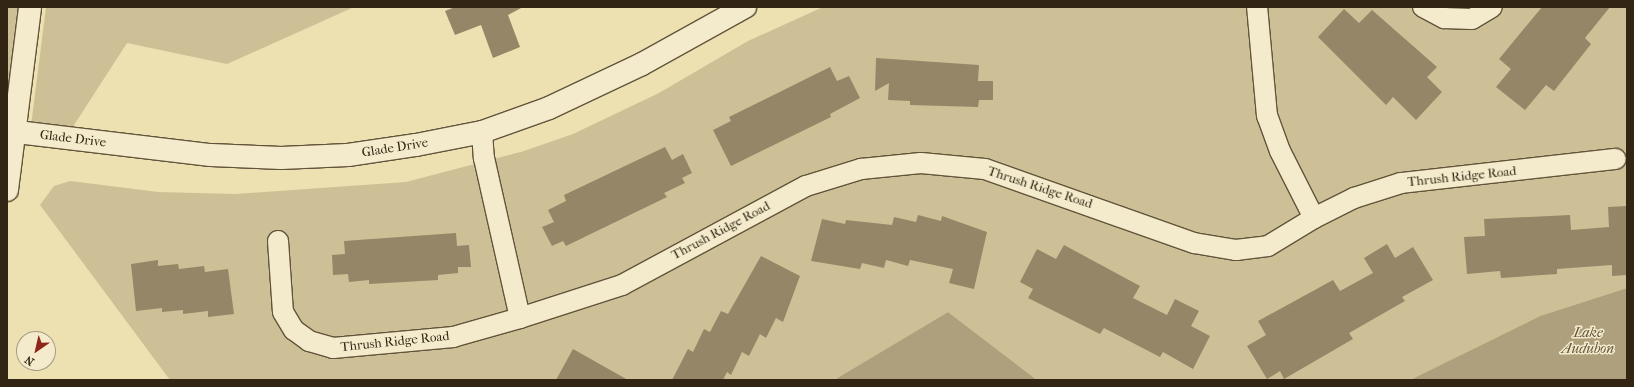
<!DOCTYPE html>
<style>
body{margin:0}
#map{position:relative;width:1634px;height:387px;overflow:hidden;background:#ede0b1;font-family:"IM FELL French Canon",serif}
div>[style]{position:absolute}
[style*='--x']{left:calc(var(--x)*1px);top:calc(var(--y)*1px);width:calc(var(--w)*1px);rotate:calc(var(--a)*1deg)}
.green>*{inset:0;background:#cdc096}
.water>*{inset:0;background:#aea07c}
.building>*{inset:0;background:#948666}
.roads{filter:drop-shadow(1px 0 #62543b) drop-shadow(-1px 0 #62543b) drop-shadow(0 1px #62543b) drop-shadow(0 -1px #62543b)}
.minor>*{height:20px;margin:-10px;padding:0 10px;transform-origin:10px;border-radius:10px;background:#f3ebcc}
.tertiary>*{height:22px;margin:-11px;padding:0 11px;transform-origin:11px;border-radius:11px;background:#f3ebcc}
.secondary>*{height:22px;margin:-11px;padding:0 11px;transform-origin:11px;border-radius:11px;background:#f3ebcc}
span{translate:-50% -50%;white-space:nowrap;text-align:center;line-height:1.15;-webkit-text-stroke:3px #f3ebcc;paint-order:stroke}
.street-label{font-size:13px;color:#332514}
.water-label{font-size:14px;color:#5e5038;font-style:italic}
.frame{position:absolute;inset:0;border:8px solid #332514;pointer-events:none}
.north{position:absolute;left:16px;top:331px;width:40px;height:40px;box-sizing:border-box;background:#f3ebcc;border:1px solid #a69c82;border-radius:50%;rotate:214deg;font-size:11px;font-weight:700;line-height:16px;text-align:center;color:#332514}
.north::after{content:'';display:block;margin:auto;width:14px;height:18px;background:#8f2418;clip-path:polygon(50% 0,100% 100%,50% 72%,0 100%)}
</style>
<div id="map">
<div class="green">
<i style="clip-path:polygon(7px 7px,36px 7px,7px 151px)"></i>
<i style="clip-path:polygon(46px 7px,354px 7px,227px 64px,127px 43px,65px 139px,30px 134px)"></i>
<i style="clip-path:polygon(823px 7px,1627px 7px,1627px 288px,1540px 316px,1410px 380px,1037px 380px,948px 312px,834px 380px,170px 380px,40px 205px,54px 186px,70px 181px,158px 192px,235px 194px,406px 182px,524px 151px,573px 134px,659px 93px,748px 41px)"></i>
</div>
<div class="water">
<i style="clip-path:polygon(1627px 288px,1627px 380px,1410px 380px,1540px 316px)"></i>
<i style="clip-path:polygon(948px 312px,1037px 380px,834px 380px)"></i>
</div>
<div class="building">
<i style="clip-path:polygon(455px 7px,523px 7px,508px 15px,520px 47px,493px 58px,481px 25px,455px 35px,445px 11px)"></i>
<i style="clip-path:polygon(1542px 7px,1610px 7px,1585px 38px,1591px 44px,1554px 91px,1546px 85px,1525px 110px,1496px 87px,1511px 69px,1499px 59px)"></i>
<i style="clip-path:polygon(1344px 9px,1359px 23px,1372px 10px,1437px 67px,1427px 77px,1442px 92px,1416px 120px,1393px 97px,1386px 105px,1318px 37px)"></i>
<i style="clip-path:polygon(876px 58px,979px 65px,978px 81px,993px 81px,993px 100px,979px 100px,978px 107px,910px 105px,910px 101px,888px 100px,889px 83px,875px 91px)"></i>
<i style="clip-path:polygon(830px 67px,837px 81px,849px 76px,860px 98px,830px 114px,831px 117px,731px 166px,713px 130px,731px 121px,729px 117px)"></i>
<i style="clip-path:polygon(665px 147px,672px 160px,683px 154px,692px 173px,682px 178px,685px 183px,664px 193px,667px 197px,566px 246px,563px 241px,552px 246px,542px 227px,554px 222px,548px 210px,566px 201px,564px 195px)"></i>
<i style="clip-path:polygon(1627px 206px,1627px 275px,1612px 276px,1612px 265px,1557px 269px,1557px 274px,1501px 278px,1500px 271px,1467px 274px,1464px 237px,1485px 236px,1484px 219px,1570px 215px,1571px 230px,1609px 227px,1608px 207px)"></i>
<i style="clip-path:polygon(918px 215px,941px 221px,942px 216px,987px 232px,974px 289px,949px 283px,953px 269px,910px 260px,908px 266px,886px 260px,884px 268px,862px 263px,860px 269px,811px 261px,822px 219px,845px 224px,846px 220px,892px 225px,894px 217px,916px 222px)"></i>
<i style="clip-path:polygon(456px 233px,457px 246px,469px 245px,471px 267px,458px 267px,458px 273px,438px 275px,438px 280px,369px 284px,369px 280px,349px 282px,348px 274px,333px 275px,332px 255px,345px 254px,344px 241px)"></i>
<i style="clip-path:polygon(1387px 244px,1395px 258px,1413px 247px,1433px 280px,1402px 297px,1405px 301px,1349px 333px,1353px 339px,1284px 379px,1280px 371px,1267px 379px,1247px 346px,1266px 335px,1258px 321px,1333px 280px,1340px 291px,1373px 273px,1364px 258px)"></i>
<i style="clip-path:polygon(1064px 245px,1140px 286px,1133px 298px,1167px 315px,1175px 299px,1199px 311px,1191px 326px,1210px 336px,1193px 369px,1163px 352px,1160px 357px,1104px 328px,1100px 334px,1028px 298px,1033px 289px,1020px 282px,1037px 249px,1056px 259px)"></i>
<i style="clip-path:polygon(761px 256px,800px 276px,783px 322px,776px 318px,766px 338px,760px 334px,749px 356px,742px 352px,731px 375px,727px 372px,723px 380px,672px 380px,688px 349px,693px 352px,704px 329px,710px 332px,721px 311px,728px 314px)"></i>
<i style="clip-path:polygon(158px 260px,158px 266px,178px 264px,179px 269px,204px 266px,205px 272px,228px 269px,234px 314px,208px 317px,208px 311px,183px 314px,183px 310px,162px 312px,162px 308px,136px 311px,131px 264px)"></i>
<i style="clip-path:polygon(573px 349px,628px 380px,556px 380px)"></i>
</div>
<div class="roads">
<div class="minor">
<i style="--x:1423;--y:7;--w:24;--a:28"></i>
<i style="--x:1444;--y:18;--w:28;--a:2"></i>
<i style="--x:1472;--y:19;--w:23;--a:-31"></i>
<i style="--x:482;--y:132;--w:26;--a:86"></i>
<i style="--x:484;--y:158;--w:164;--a:77.3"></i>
<i style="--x:520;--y:318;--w:107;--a:-17.9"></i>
<i style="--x:622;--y:285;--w:209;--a:-28.3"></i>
<i style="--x:806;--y:186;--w:58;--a:-17.2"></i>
<i style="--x:861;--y:169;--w:60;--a:-5.7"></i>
<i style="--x:921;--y:163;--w:64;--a:5.4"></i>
<i style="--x:985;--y:169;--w:222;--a:19.5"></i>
<i style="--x:1194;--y:243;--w:43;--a:9.5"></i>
<i style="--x:1236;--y:250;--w:32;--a:-7"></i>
<i style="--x:1268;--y:246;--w:54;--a:-31.3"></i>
<i style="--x:1314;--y:218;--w:75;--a:-116.9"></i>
<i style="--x:1280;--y:151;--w:37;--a:-110"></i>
<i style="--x:1267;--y:116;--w:109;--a:-95.2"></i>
<i style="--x:1314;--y:218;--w:45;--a:-26.6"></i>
<i style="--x:1354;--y:198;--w:49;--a:-17.7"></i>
<i style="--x:1401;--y:183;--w:216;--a:-6.4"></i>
<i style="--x:278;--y:241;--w:71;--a:86"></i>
<i style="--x:283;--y:312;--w:21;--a:59"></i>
<i style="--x:294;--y:330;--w:19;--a:36"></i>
<i style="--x:309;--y:341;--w:25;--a:16"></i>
<i style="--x:333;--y:348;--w:121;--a:-5.2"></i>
<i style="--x:453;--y:337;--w:70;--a:-15.8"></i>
</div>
<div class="tertiary">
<i style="--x:17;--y:132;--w:195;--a:6.8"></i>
<i style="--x:211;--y:155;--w:70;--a:2.5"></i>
<i style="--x:281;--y:158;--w:67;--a:-2.6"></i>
<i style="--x:348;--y:155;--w:69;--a:-8.4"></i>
<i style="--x:416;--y:145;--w:67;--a:-11.1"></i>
<i style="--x:482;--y:132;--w:71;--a:-19.7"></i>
<i style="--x:549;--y:108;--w:103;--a:-25.3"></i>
<i style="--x:642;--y:64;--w:118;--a:-29"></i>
</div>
<div class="secondary">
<i style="--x:7;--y:190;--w:184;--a:-82.8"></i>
</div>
</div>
<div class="street-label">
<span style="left:73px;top:139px;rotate:7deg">Glade Drive</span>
<span style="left:395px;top:148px;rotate:-9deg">Glade Drive</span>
<span style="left:1462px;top:177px;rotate:-6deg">Thrush Ridge Road</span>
<span style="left:1040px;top:188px;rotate:18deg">Thrush Ridge Road</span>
<span style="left:721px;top:231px;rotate:-28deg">Thrush Ridge Road</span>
<span style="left:395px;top:342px;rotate:-6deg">Thrush Ridge Road</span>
</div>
<div class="water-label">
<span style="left:1588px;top:341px">Lake<br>Audubon</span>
</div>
<div class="frame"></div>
<div class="north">N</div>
</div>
